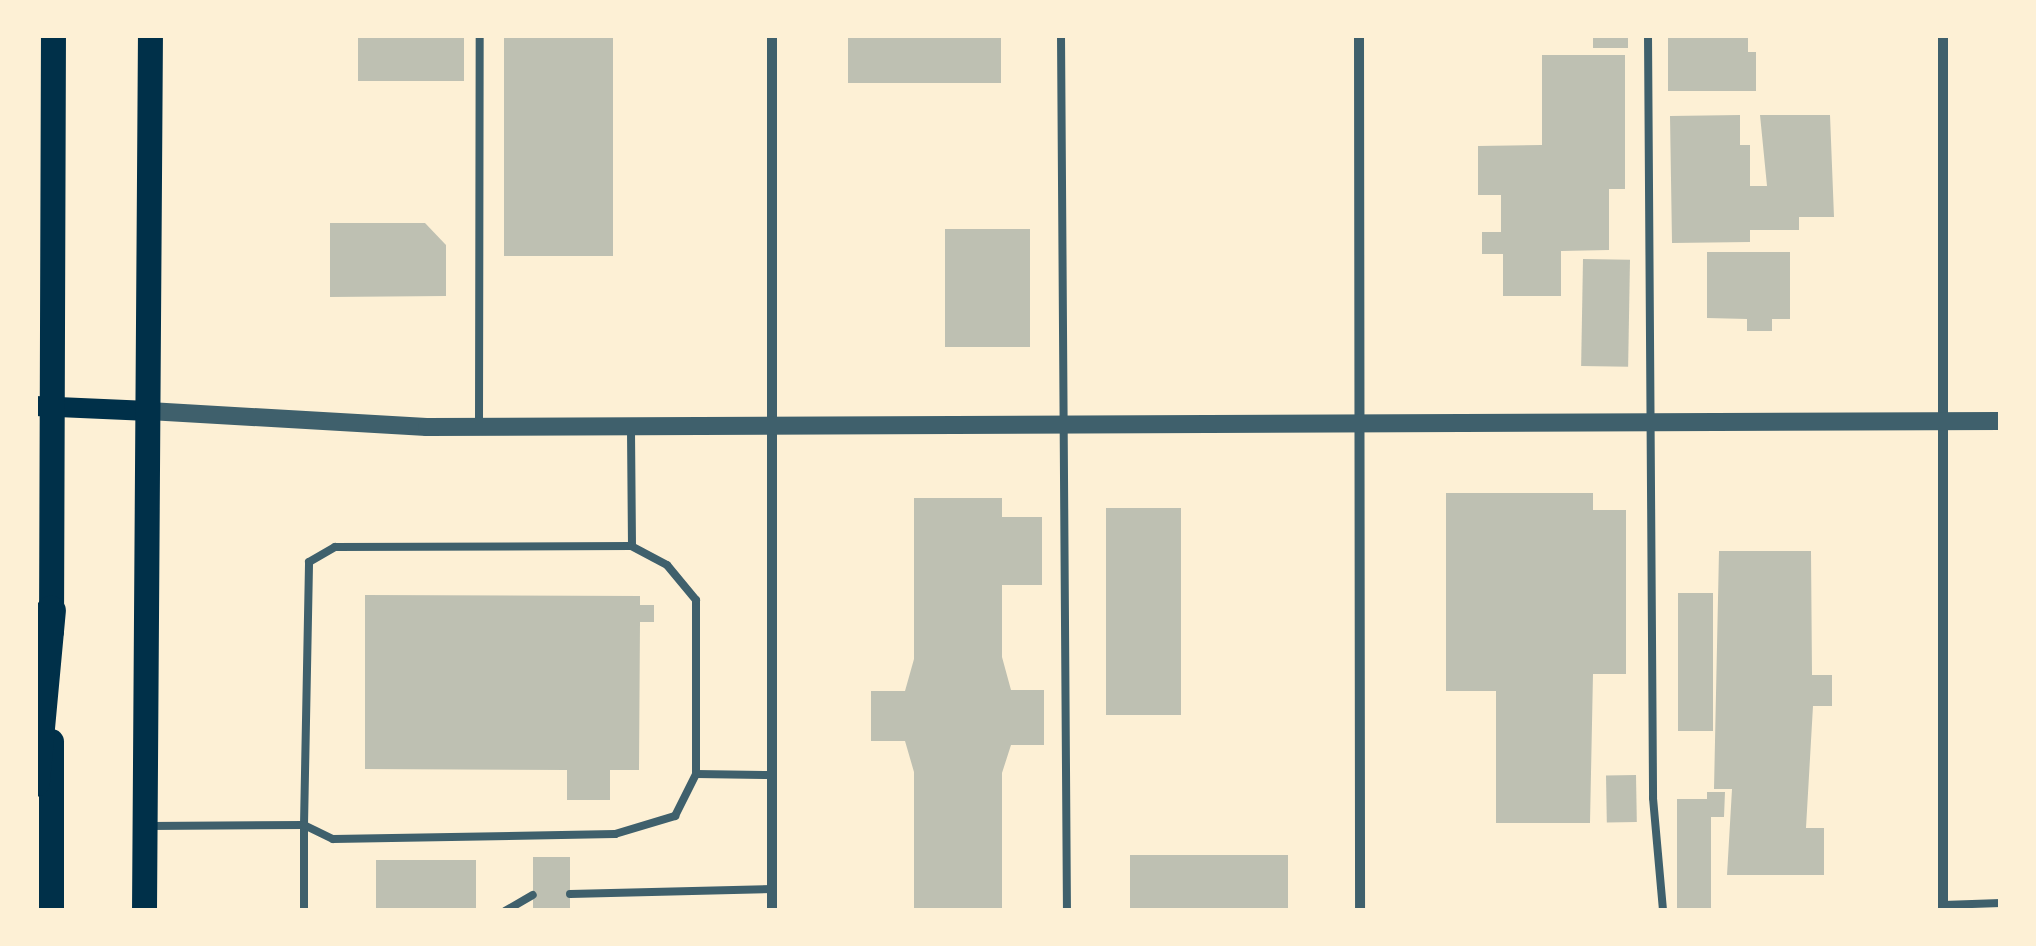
<!DOCTYPE html>
<style>
body{margin:0}
#map{position:relative;width:2036px;height:946px;overflow:hidden;background:#fdf0d5;font-family:Quicksand,sans-serif}
div>[style]{position:absolute}
[style*='--x']{left:calc(var(--x)*1px);top:calc(var(--y)*1px);width:calc(var(--w)*1px);rotate:calc(var(--a)*1deg)}
.building>*{inset:0;background:#bec0b2;transform-origin:0 0}
.service>*{height:8px;margin:-4px;padding:0 4px;transform-origin:4px;border-radius:4px;background:#3f606c}
.minor>*{height:10px;margin:-5px;padding:0 5px;transform-origin:5px;border-radius:5px;background:#3f606c}
.tertiary>*{height:18px;margin:-9px;padding:0 9px;transform-origin:9px;border-radius:9px;background:#3f606c}
.secondary>*{height:20px;margin:-10px;padding:0 10px;transform-origin:10px;border-radius:10px;background:#003049}
.primary>*{height:25px;margin:-12.5px;padding:0 12.5px;transform-origin:12.5px;border-radius:12.5px;background:#003049}
.motorway>*{height:30px;margin:-15px;padding:0 15px;transform-origin:15px;border-radius:15px;background:#003049}
span{translate:-50% -50%;white-space:nowrap;text-align:center;line-height:1.15;-webkit-text-stroke:10px #fdf0d5;paint-order:stroke}
.frame{position:absolute;inset:0;border:38px solid #fdf0d5;pointer-events:none}
</style>
<div id="map">
<div class="building">
<i style="left:358px;top:35px;width:106px;height:46px"></i>
<i style="left:504px;top:35px;width:109px;height:221px"></i>
<i style="left:848px;top:35px;width:153px;height:48px"></i>
<i style="left:1593px;top:35px;width:35px;height:13px"></i>
<i style="clip-path:polygon(1668px 35px,1748px 35px,1748px 52px,1756px 52px,1756px 91px,1668px 91px)"></i>
<i style="clip-path:polygon(1542px 55px,1625px 55px,1625px 189px,1609px 189px,1609px 250px,1561px 251px,1561px 296px,1503px 296px,1503px 254px,1482px 254px,1482px 232px,1501px 232px,1501px 195px,1478px 195px,1478px 146px,1542px 145px)"></i>
<i style="clip-path:polygon(1740px 115px,1740px 145px,1750px 145px,1750px 186px,1767px 186px,1760px 115px,1830px 115px,1834px 217px,1799px 217px,1799px 230px,1750px 230px,1750px 242px,1672px 243px,1670px 116px)"></i>
<i style="clip-path:polygon(330px 223px,425px 223px,446px 245px,446px 296px,330px 297px)"></i>
<i style="left:945px;top:229px;width:85px;height:118px"></i>
<i style="clip-path:polygon(1707px 252px,1790px 252px,1790px 319px,1772px 319px,1772px 331px,1747px 331px,1747px 319px,1707px 318px)"></i>
<i style="left:1583px;top:259px;width:47px;height:107px;rotate:1deg"></i>
<i style="clip-path:polygon(1446px 493px,1593px 493px,1593px 510px,1626px 510px,1626px 674px,1593px 674px,1590px 823px,1496px 823px,1496px 691px,1446px 691px)"></i>
<i style="clip-path:polygon(914px 498px,1002px 498px,1002px 517px,1042px 517px,1042px 585px,1002px 585px,1002px 657px,1011px 690px,1044px 690px,1044px 745px,1011px 745px,1002px 773px,1002px 911px,914px 911px,914px 772px,905px 741px,871px 741px,871px 691px,905px 691px,914px 659px)"></i>
<i style="left:1106px;top:508px;width:75px;height:207px"></i>
<i style="clip-path:polygon(1719px 551px,1811px 551px,1812px 675px,1832px 675px,1832px 706px,1813px 706px,1806px 828px,1824px 828px,1824px 875px,1727px 875px,1732px 789px,1714px 789px)"></i>
<i style="left:1678px;top:593px;width:35px;height:138px"></i>
<i style="clip-path:polygon(365px 595px,640px 596px,640px 605px,654px 605px,654px 622px,640px 622px,639px 770px,610px 770px,610px 800px,567px 800px,567px 770px,365px 769px)"></i>
<i style="left:1636px;top:775px;width:47px;height:30px;rotate:89deg"></i>
<i style="clip-path:polygon(1707px 792px,1725px 792px,1724px 817px,1711px 817px,1711px 911px,1677px 911px,1677px 799px,1707px 799px)"></i>
<i style="left:1288px;top:855px;width:56px;height:158px;rotate:90deg"></i>
<i style="left:533px;top:857px;width:37px;height:54px"></i>
<i style="left:376px;top:860px;width:100px;height:51px"></i>
</div>
<div class="service">
<i style="--x:1061;--y:35;--w:876;--a:89.61"></i>
<i style="--x:1648;--y:35;--w:763;--a:89.62"></i>
<i style="--x:1653;--y:798;--w:113;--a:84.9"></i>
<i style="--x:479;--y:427;--w:392;--a:-89.9"></i>
<i style="--x:696;--y:774;--w:76;--a:0.8"></i>
<i style="--x:149;--y:826;--w:155;--a:-0.4"></i>
<i style="--x:304;--y:825;--w:263;--a:-88.9"></i>
<i style="--x:309;--y:562;--w:30;--a:-30"></i>
<i style="--x:335;--y:547;--w:297;--a:-0.2"></i>
<i style="--x:632;--y:546;--w:120;--a:-90.5"></i>
<i style="--x:570;--y:894;--w:202;--a:-1.4"></i>
<i style="--x:1943;--y:905;--w:58;--a:-2"></i>
<i style="--x:304;--y:911;--w:86;--a:-90"></i>
<i style="--x:304;--y:825;--w:32;--a:26"></i>
<i style="--x:333;--y:839;--w:282;--a:-1"></i>
<i style="--x:615;--y:834;--w:63;--a:-16.7"></i>
<i style="--x:675;--y:816;--w:47;--a:-63.4"></i>
<i style="--x:696;--y:774;--w:174;--a:-90"></i>
<i style="--x:696;--y:600;--w:45;--a:-129.6"></i>
<i style="--x:667;--y:565;--w:40;--a:-152"></i>
<i style="--x:505;--y:911;--w:32;--a:-30"></i>
</div>
<div class="minor">
<i style="--x:772;--y:35;--w:876;--a:90"></i>
<i style="--x:1359;--y:35;--w:876;--a:89.93"></i>
<i style="--x:1943;--y:35;--w:876;--a:90"></i>
</div>
<div class="tertiary">
<i style="--x:149;--y:411;--w:278;--a:3.3"></i>
<i style="--x:427;--y:427;--w:1574;--a:-0.22"></i>
</div>
<div class="secondary">
<i style="--x:35;--y:406;--w:114;--a:2.5"></i>
</div>
<div class="primary">
<i style="--x:51;--y:631;--w:596;--a:-89.81"></i>
<i style="--x:51;--y:911;--w:170;--a:-90"></i>
<i style="--x:144;--y:911;--w:876;--a:-89.61"></i>
</div>
<div class="motorway">
<i style="--x:35;--y:782;--w:172;--a:-84.7"></i>
</div>
<div class="frame"></div>
</div>
